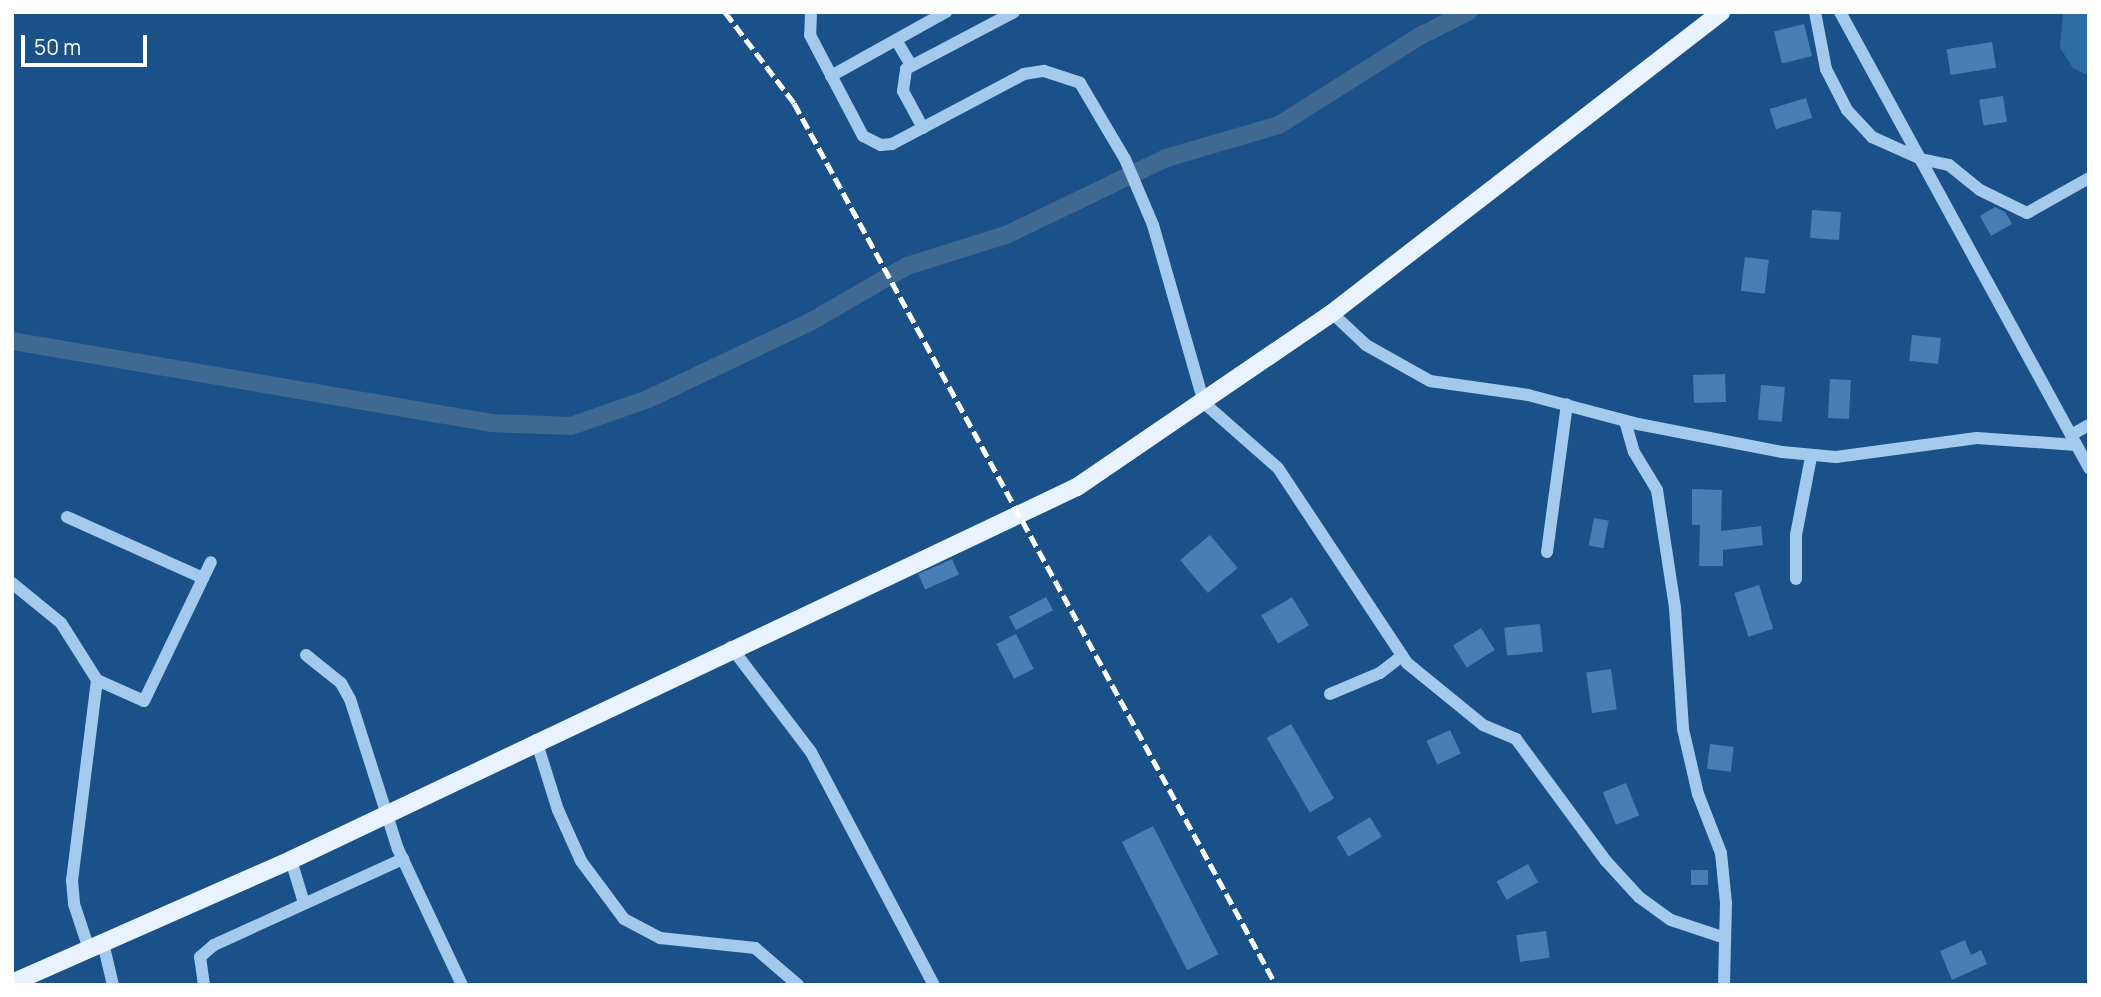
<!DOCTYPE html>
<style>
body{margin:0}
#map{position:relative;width:2101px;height:997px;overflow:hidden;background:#1a5189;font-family:Manrope,sans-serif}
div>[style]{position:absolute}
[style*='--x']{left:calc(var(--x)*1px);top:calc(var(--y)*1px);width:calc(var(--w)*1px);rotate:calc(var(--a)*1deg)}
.green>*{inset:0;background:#2d6ca7}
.canal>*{height:18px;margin:-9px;padding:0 9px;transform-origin:9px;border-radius:9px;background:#406991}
.building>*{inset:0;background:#477eb3;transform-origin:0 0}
.minor>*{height:12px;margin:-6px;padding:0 6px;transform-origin:6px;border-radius:6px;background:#a3c9ed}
.major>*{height:18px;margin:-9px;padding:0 9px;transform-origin:9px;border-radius:9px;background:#e9f3ff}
.rail>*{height:5px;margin-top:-2.5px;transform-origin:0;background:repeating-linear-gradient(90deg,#fff 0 12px,transparent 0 17px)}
span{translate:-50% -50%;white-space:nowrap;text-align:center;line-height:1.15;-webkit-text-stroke:6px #1a5189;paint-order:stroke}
.frame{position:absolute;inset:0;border:14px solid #fff;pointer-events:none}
.scale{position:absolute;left:21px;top:35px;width:126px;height:32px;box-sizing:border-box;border:4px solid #fff;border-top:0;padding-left:9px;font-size:21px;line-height:24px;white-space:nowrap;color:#fff;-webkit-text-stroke:5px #1a5189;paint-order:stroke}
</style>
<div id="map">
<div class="green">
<i style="clip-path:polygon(2063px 12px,2089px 12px,2089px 76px,2073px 68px,2060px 48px)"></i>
</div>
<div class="canal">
<i style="--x:12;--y:341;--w:486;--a:9.7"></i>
<i style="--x:491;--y:423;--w:80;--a:2.1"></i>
<i style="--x:571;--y:426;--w:82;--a:-19.3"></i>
<i style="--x:648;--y:399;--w:179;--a:-25.4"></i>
<i style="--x:810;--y:322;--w:112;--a:-30"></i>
<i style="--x:907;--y:266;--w:104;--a:-17.4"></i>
<i style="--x:1006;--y:235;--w:178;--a:-25.7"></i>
<i style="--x:1166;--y:158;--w:118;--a:-16.3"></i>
<i style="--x:1279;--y:125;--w:167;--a:-32.3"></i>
<i style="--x:1420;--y:36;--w:54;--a:-26.6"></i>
</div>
<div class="building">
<i style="left:1804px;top:24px;width:33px;height:31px;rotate:76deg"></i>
<i style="left:1992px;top:42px;width:26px;height:46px;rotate:81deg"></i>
<i style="left:2003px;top:96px;width:26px;height:24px;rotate:81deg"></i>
<i style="left:1806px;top:98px;width:21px;height:38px;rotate:73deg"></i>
<i style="clip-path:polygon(1995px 207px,2005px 212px,2012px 224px,1991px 236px,1980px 216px)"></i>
<i style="left:1812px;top:210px;width:29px;height:28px;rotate:4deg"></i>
<i style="left:1745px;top:257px;width:24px;height:34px;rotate:7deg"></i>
<i style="left:1912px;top:335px;width:29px;height:26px;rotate:6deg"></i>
<i style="left:1725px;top:374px;width:28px;height:32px;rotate:88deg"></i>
<i style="left:1830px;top:379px;width:21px;height:39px;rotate:3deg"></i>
<i style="left:1761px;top:385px;width:24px;height:35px;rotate:5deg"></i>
<i style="clip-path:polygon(1692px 489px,1722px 490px,1721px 531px,1761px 526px,1763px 545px,1723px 550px,1723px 566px,1699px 566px,1700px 525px,1692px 525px)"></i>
<i style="left:1594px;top:518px;width:15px;height:28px;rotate:11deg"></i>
<i style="left:1210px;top:535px;width:43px;height:39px;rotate:50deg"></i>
<i style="left:952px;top:559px;width:17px;height:37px;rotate:66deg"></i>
<i style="left:1759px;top:585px;width:46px;height:26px;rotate:72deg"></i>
<i style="left:1046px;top:597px;width:15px;height:42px;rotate:62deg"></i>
<i style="left:1292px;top:597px;width:33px;height:36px;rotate:59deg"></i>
<i style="left:1540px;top:624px;width:28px;height:36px;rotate:84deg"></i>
<i style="left:1481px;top:628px;width:26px;height:33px;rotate:58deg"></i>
<i style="left:1016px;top:634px;width:39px;height:22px;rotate:63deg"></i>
<i style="left:1611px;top:669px;width:41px;height:25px;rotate:82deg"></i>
<i style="left:1291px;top:724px;width:86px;height:28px;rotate:60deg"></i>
<i style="left:1450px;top:730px;width:26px;height:26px;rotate:65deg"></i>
<i style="left:1710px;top:744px;width:24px;height:25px;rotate:7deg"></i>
<i style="left:1626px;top:783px;width:35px;height:25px;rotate:68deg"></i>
<i style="left:1370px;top:817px;width:23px;height:39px;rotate:59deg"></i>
<i style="left:1153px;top:826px;width:144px;height:35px;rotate:63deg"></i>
<i style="left:1528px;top:864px;width:21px;height:36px;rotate:61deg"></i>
<i style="left:1691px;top:870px;width:17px;height:15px"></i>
<i style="left:1546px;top:931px;width:27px;height:30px;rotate:82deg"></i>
<i style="clip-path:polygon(1965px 940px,1971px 955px,1981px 950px,1987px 964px,1952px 980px,1940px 951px)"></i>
</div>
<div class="minor">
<i style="--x:811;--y:12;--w:23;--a:92"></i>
<i style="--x:810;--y:35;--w:114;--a:62.3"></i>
<i style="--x:863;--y:136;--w:20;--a:27"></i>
<i style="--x:881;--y:145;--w:11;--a:-5"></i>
<i style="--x:892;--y:144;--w:149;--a:-27.9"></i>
<i style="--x:1024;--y:74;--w:20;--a:-9"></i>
<i style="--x:1044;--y:71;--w:38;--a:18"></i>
<i style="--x:1080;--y:83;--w:88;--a:59.4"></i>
<i style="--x:1125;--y:159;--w:72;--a:67"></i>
<i style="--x:1153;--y:225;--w:185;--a:74"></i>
<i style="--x:1204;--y:403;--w:98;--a:41.3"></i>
<i style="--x:1278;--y:468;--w:234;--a:56.5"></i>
<i style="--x:1407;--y:663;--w:98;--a:39.2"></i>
<i style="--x:1483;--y:725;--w:36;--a:23"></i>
<i style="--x:1516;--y:739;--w:152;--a:53.6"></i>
<i style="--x:1606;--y:861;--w:49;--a:47.5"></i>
<i style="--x:1639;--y:897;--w:39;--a:36"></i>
<i style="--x:1671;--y:920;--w:57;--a:18.4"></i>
<i style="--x:1815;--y:12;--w:58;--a:79.1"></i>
<i style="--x:1826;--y:69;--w:46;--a:62.9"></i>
<i style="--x:1847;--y:110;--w:37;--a:47"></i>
<i style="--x:1872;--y:137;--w:54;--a:24.2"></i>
<i style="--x:1921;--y:159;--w:29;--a:12"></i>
<i style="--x:1949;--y:165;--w:40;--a:39"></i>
<i style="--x:1980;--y:190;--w:52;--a:26.1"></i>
<i style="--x:2027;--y:213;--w:71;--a:-29.4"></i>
<i style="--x:1840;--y:12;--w:520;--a:61.36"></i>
<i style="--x:896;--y:40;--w:29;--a:59"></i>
<i style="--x:831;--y:76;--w:132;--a:-29.1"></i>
<i style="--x:923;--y:128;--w:42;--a:-118.4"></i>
<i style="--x:903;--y:91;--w:22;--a:-82"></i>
<i style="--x:906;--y:69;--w:122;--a:-27.8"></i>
<i style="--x:1332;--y:313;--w:47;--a:43.3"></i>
<i style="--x:1366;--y:345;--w:73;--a:29.4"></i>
<i style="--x:1430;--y:381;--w:99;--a:8.1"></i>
<i style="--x:1528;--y:395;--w:114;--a:14.8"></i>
<i style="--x:1638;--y:424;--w:147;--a:11"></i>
<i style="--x:1782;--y:452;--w:54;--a:5.3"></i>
<i style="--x:1836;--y:457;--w:142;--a:-7.7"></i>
<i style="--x:1977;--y:438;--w:99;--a:4"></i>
<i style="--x:1625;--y:421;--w:32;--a:74"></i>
<i style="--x:1634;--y:452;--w:44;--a:58.8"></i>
<i style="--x:1657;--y:490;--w:119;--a:81.3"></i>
<i style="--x:1675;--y:608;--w:121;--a:86.2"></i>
<i style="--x:1683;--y:729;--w:67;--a:77"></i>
<i style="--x:1698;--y:794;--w:63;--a:68.7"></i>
<i style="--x:1721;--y:853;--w:50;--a:84.3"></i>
<i style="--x:1726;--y:903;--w:82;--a:91.4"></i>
<i style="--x:2071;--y:435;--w:21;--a:-29"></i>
<i style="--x:67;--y:517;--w:149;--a:24.2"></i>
<i style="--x:1547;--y:552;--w:149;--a:-82.3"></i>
<i style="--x:1796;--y:579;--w:44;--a:-90"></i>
<i style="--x:1796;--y:535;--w:79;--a:-79.1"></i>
<i style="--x:12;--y:583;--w:63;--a:39.2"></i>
<i style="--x:61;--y:623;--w:67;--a:57.7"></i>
<i style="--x:97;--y:680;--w:202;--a:97.1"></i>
<i style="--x:72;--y:880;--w:24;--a:85"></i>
<i style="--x:74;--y:904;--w:47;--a:71.6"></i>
<i style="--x:731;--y:647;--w:132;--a:52.7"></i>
<i style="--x:811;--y:752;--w:263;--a:62.2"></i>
<i style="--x:306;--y:655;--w:45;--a:38.7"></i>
<i style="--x:341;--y:683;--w:18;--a:61"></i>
<i style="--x:350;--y:699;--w:157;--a:72.3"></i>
<i style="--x:398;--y:849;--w:150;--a:64.8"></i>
<i style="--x:97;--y:680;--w:51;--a:24.1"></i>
<i style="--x:144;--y:701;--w:154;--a:-64.3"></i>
<i style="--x:1330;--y:694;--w:54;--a:-22.8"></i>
<i style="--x:1380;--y:673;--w:28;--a:-38"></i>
<i style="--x:536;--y:740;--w:73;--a:72.6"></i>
<i style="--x:558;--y:810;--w:56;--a:65.7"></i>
<i style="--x:581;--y:861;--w:72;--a:53.4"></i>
<i style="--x:624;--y:919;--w:41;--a:27.8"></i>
<i style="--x:660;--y:938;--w:96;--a:6"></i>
<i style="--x:755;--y:948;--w:57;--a:40.7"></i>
<i style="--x:291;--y:860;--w:45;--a:73.2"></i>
<i style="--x:103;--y:943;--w:43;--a:76.6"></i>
<i style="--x:204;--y:985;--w:28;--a:-98"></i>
<i style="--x:200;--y:957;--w:18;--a:-41"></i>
<i style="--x:214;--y:945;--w:208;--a:-24.5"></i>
</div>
<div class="major">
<i style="--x:12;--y:983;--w:305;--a:-23.8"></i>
<i style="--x:291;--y:860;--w:870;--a:-25.39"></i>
<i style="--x:1077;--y:487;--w:309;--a:-34.3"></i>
<i style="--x:1332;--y:313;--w:492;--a:-37.7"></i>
</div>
<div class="rail">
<i style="--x:725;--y:12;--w:114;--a:52.8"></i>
<i style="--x:794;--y:103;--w:1005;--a:61.34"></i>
</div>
<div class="frame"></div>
<div class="scale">50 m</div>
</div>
